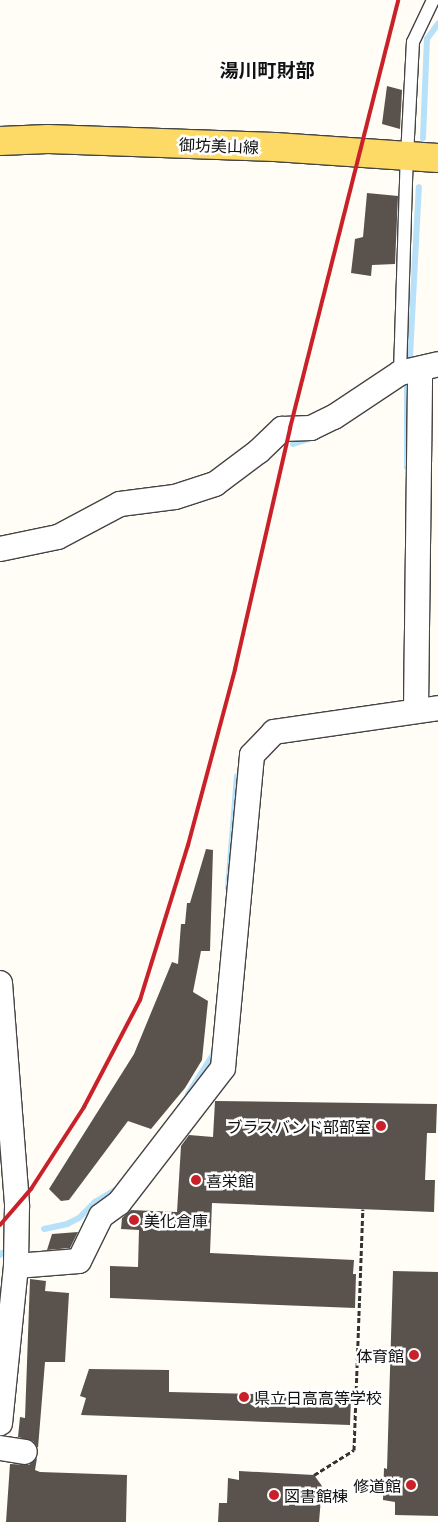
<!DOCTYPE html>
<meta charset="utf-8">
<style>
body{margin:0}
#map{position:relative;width:438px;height:1522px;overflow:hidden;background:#fffdf5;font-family:Literata,"Noto Sans JP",serif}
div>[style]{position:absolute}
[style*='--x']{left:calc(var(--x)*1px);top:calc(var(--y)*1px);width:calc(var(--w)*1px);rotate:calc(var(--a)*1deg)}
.stream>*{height:6px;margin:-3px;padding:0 3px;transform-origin:3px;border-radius:3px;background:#b7e0f9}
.building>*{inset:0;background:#5a524d}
.path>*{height:3px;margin-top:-1.5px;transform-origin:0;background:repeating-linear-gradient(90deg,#333 0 5px,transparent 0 7.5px)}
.roads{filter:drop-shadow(1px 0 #444) drop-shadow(-1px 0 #444) drop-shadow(0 1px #444) drop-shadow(0 -1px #444)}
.lane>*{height:12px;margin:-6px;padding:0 6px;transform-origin:6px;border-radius:6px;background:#fff}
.street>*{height:24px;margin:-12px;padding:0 12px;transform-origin:12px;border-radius:12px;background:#fff}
.primary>*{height:28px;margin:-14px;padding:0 14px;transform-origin:14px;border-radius:14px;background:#fdd966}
.rail>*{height:4px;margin:-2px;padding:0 2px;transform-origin:2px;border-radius:2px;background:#c92129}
.dots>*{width:14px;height:14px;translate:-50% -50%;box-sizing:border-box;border:2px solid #fff;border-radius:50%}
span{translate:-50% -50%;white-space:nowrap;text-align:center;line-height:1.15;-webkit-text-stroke:5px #fff;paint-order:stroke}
.street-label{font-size:16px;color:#111}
.poi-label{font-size:16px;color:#111}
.right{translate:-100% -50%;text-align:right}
.left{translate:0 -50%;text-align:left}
.quarter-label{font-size:19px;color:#111;font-weight:700}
</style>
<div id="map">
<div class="stream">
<i style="--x:423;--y:138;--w:99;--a:-87.7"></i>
<i style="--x:427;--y:39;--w:19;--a:-54"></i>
<i style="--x:410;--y:356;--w:169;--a:-87"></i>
<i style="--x:407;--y:383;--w:84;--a:90"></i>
<i style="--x:293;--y:444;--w:19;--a:-18"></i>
<i style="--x:228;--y:888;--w:112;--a:-85.4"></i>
<i style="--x:188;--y:1094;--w:52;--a:-57.5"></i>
<i style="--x:44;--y:1229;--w:24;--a:-12"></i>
<i style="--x:67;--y:1224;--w:13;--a:-27"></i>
<i style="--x:79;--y:1218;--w:23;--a:-45"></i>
<i style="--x:95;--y:1202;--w:27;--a:-31"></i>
<i style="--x:0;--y:1255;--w:3;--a:-45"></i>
</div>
<div class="building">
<i style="clip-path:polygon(387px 86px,402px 90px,400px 129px,382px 124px)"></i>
<i style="clip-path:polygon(367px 193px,398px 196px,395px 264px,372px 265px,371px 276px,351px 273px,355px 239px,363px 237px)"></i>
<i style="clip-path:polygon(206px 849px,213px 850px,210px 951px,201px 951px,193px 992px,208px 1001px,202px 1060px,185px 1088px,151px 1129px,128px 1121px,69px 1200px,61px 1201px,49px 1189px,134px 1054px,172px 962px,178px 964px,181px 924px,185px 924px,187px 903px,190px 903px)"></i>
<i style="clip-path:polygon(215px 1101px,437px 1104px,436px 1133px,427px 1133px,425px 1180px,435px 1180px,434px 1212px,212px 1203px,210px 1253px,354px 1260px,353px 1274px,356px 1274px,355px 1308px,110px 1298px,110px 1266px,138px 1267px,139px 1230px,121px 1229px,122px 1218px,131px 1210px,177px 1212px,181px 1146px,189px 1135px,213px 1137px)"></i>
<i style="clip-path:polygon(78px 1232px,70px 1248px,47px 1250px,52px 1234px)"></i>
<i style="clip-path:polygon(393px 1271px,438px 1272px,438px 1516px,395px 1515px,395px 1502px,383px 1500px,384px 1468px,387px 1469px)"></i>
<i style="clip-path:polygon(30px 1279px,46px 1281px,45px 1291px,69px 1293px,65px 1362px,45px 1362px,38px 1448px,33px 1441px,18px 1437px,20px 1417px,25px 1418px)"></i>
<i style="clip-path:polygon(89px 1369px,169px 1370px,169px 1392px,351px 1396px,350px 1425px,81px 1415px,86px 1398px,80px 1396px)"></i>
<i style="clip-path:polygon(37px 1458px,35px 1470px,40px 1472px,127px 1475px,126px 1522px,6px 1522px,10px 1464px,29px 1465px)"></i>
<i style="clip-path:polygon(239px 1471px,314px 1475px,322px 1486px,319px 1522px,218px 1522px,219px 1503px,227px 1503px,228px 1478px,239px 1480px)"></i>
</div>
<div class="path">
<i style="--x:314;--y:1475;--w:47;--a:-32"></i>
<i style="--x:354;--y:1450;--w:241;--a:-87.9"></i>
</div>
<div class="roads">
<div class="lane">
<i style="--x:400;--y:373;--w:217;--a:-88.2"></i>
<i style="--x:407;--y:156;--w:114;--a:-87"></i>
<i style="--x:413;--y:42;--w:47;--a:-64.5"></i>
</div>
<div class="street">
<i style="--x:0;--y:549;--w:59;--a:-11.7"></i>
<i style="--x:58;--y:537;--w:70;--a:-28"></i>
<i style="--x:120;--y:504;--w:55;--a:-7.3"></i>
<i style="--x:175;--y:497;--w:42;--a:-18"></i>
<i style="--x:215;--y:484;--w:55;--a:-36.9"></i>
<i style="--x:259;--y:451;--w:32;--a:-44"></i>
<i style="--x:282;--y:429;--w:29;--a:-2"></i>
<i style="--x:311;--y:428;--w:25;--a:-26"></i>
<i style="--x:334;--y:417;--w:79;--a:-33.7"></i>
<i style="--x:400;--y:373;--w:39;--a:-13"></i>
<i style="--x:416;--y:710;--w:341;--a:-89.3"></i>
<i style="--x:0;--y:983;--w:224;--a:85.6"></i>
<i style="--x:17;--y:1206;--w:60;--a:91"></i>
<i style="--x:16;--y:1266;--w:158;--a:95.8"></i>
<i style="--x:16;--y:1266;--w:63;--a:-4.5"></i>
<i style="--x:79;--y:1261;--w:50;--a:-63.9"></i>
<i style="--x:101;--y:1216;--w:22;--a:-36"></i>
<i style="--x:119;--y:1203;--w:170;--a:-52.4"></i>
<i style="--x:223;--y:1068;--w:314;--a:-84.7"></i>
<i style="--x:252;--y:755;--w:32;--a:-46"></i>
<i style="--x:274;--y:732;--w:166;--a:-8.3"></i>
<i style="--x:0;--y:1448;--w:25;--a:9"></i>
</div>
<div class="primary">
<i style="--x:0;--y:141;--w:48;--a:-2.4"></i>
<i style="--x:48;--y:139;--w:227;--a:2"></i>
<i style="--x:275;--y:147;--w:163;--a:3.9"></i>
</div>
</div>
<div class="rail">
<i style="--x:0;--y:1225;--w:48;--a:-49.3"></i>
<i style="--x:31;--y:1189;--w:98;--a:-57.1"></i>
<i style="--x:84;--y:1107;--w:121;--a:-62.4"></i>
<i style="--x:140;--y:1000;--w:162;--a:-72.8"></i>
<i style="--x:188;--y:845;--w:182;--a:-75"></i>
<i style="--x:235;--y:669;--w:247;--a:-77.1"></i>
<i style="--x:290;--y:428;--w:441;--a:-75.8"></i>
</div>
<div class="dots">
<i style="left:381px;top:1126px;background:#c92129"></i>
<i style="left:196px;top:1180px;background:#c92129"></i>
<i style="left:134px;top:1220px;background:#c92129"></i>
<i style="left:414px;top:1355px;background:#c92129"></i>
<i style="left:244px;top:1397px;background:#c92129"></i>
<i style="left:411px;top:1485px;background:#c92129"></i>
<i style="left:274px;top:1495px;background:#c92129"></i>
</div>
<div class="street-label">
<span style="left:219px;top:145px;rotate:2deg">御坊美山線</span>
</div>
<div class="poi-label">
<span class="right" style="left:371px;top:1126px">ブラスバンド部部室</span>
<span class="left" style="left:206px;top:1180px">喜栄館</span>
<span class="left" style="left:144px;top:1220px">美化倉庫</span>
<span class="right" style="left:404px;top:1355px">体育館</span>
<span class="left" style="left:254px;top:1397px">県立日高高等学校</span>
<span class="right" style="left:401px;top:1485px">修道館</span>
<span class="left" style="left:284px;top:1495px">図書館棟</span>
</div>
<div class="quarter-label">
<span style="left:267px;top:70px">湯川町財部</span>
</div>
</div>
